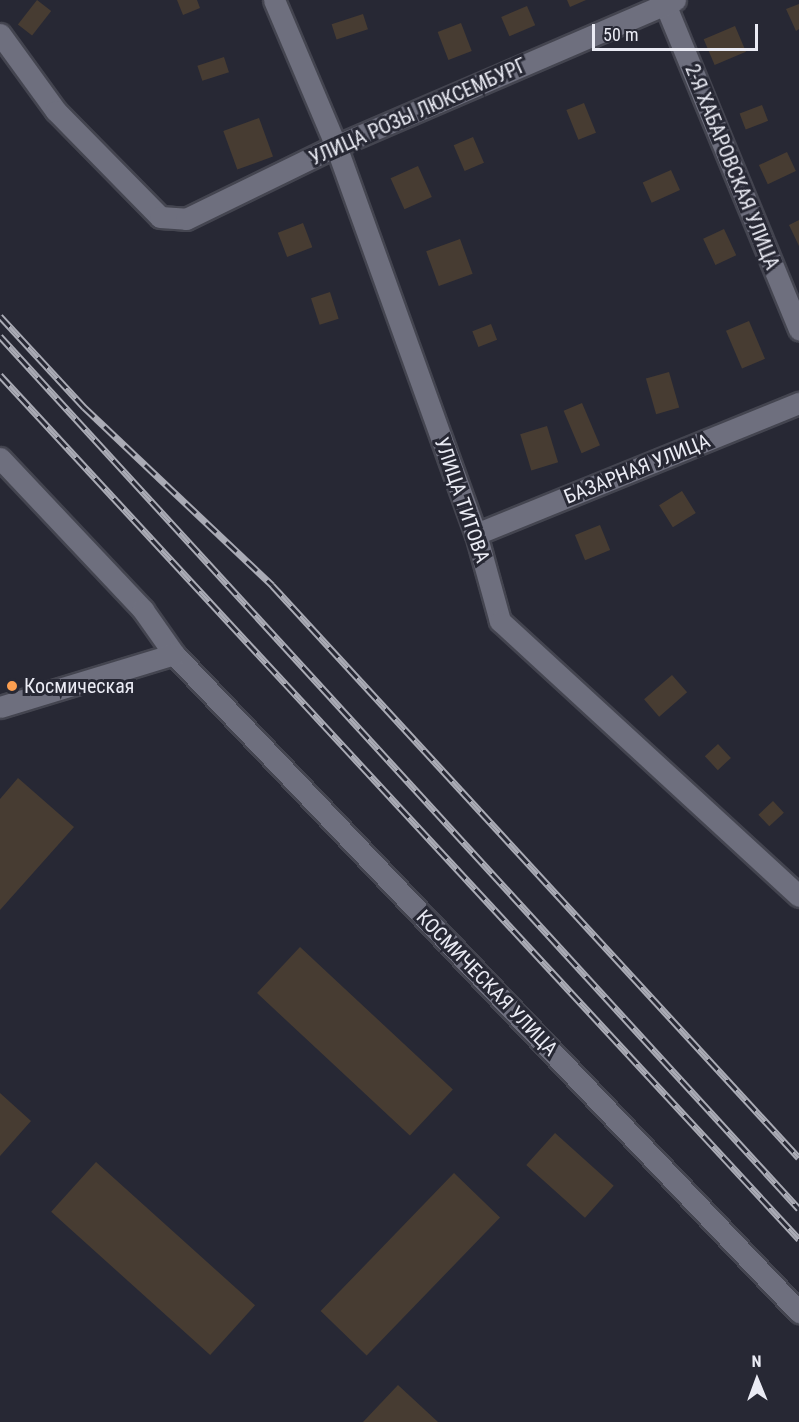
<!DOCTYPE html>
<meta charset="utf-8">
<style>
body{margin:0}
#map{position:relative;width:799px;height:1422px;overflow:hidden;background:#272834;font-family:"Roboto Condensed",sans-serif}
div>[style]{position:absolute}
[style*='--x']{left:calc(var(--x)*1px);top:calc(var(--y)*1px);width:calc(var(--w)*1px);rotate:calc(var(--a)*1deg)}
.building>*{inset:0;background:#473c32;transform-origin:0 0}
.roads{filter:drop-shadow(2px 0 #444550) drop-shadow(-2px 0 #444550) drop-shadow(0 2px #444550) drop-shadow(0 -2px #444550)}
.street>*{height:21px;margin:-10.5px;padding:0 10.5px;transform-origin:10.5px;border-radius:10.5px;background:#6e6f7e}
.rail>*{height:7px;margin-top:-3.5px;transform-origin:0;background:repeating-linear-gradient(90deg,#272834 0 14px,#aaabb5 0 28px);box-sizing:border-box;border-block:2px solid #aaabb5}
.dots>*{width:16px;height:16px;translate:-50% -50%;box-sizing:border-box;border:3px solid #272834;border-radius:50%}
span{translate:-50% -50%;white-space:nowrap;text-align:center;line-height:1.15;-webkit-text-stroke:6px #272834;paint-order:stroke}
.street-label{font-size:20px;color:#eaebf4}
.poi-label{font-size:20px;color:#eaebf4}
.left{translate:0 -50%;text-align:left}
.north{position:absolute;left:727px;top:1350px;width:60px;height:60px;-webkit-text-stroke:4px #272834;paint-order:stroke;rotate:359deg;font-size:16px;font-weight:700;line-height:24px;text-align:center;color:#eaebf4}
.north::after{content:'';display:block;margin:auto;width:21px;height:27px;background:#eaebf4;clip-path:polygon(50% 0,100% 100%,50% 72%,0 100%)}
.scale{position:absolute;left:592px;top:24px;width:166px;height:27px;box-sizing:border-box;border:3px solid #eaebf4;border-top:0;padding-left:8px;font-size:18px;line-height:21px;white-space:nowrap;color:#eaebf4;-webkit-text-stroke:4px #272834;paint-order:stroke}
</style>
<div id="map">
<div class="building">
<i style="left:37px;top:0;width:18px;height:31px;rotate:38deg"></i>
<i style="clip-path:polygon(177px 0,197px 0,200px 8px,183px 15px)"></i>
<i style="clip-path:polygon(567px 0,586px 0,570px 7px)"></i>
<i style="clip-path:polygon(799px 4px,799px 29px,796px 31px,786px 9px)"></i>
<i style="left:527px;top:6px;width:21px;height:28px;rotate:67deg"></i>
<i style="left:363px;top:14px;width:16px;height:33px;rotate:72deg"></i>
<i style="left:461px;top:23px;width:30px;height:25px;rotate:69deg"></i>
<i style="left:735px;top:26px;width:28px;height:34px;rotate:67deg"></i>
<i style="left:224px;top:57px;width:16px;height:28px;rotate:72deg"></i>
<i style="left:584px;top:103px;width:32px;height:19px;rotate:68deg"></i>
<i style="left:762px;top:105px;width:17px;height:24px;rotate:69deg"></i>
<i style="left:259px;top:118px;width:41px;height:38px;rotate:70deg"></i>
<i style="left:473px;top:137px;width:28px;height:21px;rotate:67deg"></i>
<i style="left:787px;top:152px;width:21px;height:31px;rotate:65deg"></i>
<i style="left:418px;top:166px;width:34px;height:30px;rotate:66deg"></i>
<i style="left:671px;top:170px;width:22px;height:31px;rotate:66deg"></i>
<i style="clip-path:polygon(799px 220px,799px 246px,789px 225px)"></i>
<i style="left:303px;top:223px;width:26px;height:27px;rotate:69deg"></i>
<i style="left:724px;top:229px;width:29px;height:23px;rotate:65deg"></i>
<i style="left:460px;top:239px;width:37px;height:36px;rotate:70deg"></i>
<i style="left:330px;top:292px;width:28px;height:20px;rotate:72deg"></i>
<i style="left:749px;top:321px;width:41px;height:25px;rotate:67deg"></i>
<i style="left:491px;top:324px;width:17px;height:20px;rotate:69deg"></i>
<i style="left:669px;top:372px;width:37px;height:24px;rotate:74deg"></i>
<i style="left:582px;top:403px;width:46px;height:20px;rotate:67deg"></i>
<i style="left:547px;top:426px;width:38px;height:28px;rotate:73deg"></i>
<i style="left:682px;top:491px;width:26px;height:27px;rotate:58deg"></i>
<i style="left:600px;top:525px;width:27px;height:27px;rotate:68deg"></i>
<i style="left:672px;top:675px;width:23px;height:37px;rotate:49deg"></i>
<i style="left:718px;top:744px;width:19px;height:18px;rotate:47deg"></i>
<i style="clip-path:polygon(18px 778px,74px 827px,0 910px,0 799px)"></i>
<i style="left:773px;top:801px;width:16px;height:20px;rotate:47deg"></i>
<i style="left:300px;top:947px;width:209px;height:63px;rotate:43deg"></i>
<i style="clip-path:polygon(0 1093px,31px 1121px,0 1156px)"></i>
<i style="left:555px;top:1133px;width:79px;height:43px;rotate:42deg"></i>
<i style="left:96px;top:1162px;width:214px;height:67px;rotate:42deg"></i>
<i style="left:454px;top:1173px;width:64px;height:192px;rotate:44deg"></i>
<i style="clip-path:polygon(398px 1385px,438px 1422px,363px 1422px)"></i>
</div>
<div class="roads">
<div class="street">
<i style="--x:274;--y:0;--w:159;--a:67"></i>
<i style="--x:336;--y:146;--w:412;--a:70.2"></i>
<i style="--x:476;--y:534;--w:90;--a:74.6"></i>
<i style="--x:500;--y:621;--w:406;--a:42.6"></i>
<i style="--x:665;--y:4;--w:352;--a:67.6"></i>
<i style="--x:0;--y:34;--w:95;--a:54"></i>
<i style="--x:56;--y:111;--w:148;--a:45.5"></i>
<i style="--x:160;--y:217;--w:26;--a:4"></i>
<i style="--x:186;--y:219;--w:167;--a:-26"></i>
<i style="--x:336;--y:146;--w:369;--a:-23.3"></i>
<i style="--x:0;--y:458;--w:209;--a:46.7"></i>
<i style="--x:143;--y:610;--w:54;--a:54.8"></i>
<i style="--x:174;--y:654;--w:908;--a:46.47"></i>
<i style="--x:476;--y:534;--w:349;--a:-22.1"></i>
<i style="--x:0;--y:707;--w:182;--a:-16.9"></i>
</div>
</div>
<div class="rail">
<i style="--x:0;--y:316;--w:124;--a:47.3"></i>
<i style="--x:84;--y:407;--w:259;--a:43.4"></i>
<i style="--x:272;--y:585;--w:778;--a:47.39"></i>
<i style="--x:0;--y:336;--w:1183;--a:47.53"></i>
<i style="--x:0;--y:375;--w:1177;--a:47.24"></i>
</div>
<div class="dots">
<i style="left:12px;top:686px;background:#fb9e50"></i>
</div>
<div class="street-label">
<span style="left:418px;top:112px;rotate:-24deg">УЛИЦА РОЗЫ ЛЮКСЕМБУРГ</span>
<span style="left:732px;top:167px;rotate:68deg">2-Я ХАБАРОВСКАЯ УЛИЦА</span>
<span style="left:637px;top:469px;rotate:-22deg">БАЗАРНАЯ УЛИЦА</span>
<span style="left:462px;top:500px;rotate:71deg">УЛИЦА ТИТОВА</span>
<span style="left:487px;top:983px;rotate:46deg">КОСМИЧЕСКАЯ УЛИЦА</span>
</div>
<div class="poi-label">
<span class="left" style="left:24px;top:686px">Космическая</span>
</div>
<div class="north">N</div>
<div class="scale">50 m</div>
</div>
